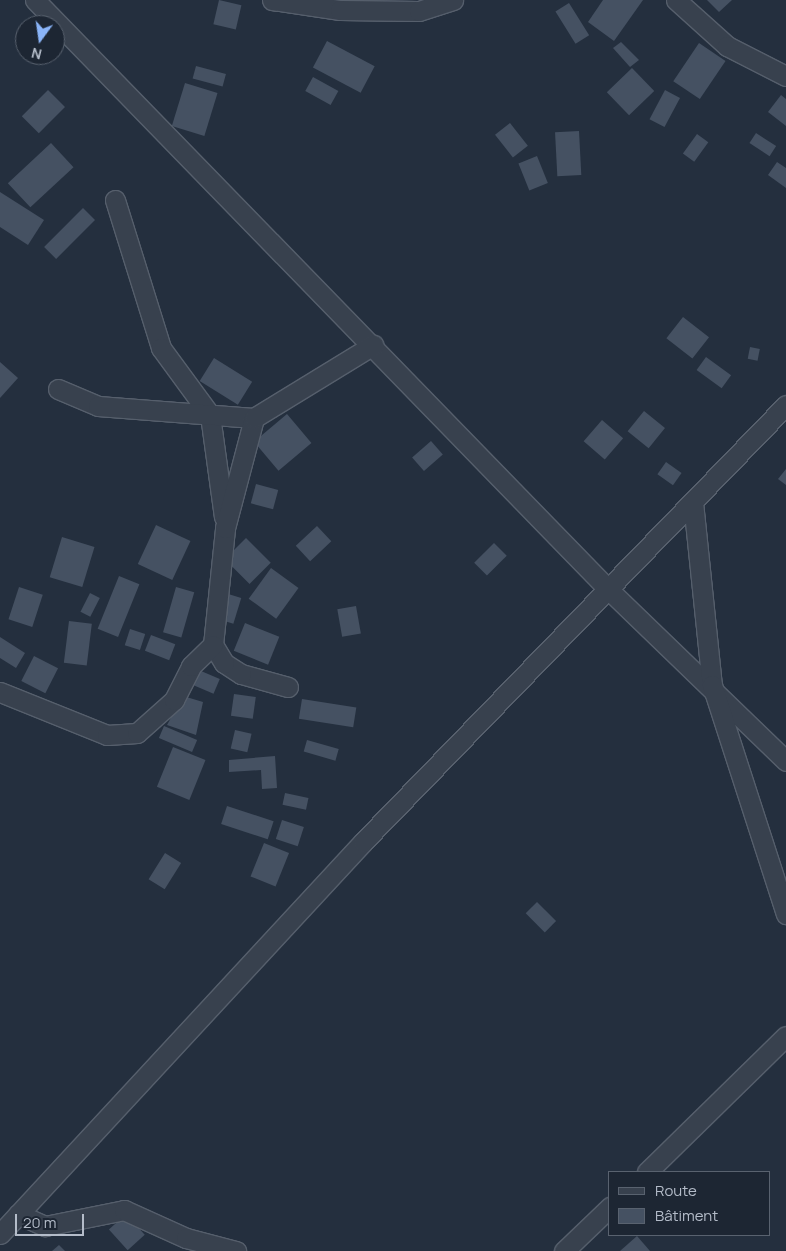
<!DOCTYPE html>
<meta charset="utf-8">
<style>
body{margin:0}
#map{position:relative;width:786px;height:1251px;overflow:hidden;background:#242f3e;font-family:Manrope,sans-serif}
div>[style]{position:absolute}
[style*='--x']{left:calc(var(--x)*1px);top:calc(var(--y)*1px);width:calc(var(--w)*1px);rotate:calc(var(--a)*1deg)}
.building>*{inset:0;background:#455162;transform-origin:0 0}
.roads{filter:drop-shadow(1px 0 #565f6c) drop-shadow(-1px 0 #565f6c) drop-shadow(0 1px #565f6c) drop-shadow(0 -1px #565f6c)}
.minor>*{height:19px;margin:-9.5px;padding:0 9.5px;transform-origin:9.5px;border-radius:9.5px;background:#38414e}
span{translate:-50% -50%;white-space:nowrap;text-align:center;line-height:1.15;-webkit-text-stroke:4.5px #1d2633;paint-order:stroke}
.legend{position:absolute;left:608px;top:1171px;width:162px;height:65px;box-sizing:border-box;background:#1d2633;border:1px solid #59626f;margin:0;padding:6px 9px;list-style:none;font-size:15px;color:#b4bcc9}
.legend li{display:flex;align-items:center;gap:10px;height:25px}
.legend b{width:25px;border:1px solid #59626f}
.north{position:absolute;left:15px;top:15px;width:50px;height:50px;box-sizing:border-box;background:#1d2633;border:1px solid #59626f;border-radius:50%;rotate:194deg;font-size:14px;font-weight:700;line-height:20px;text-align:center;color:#b4bcc9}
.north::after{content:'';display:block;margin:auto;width:18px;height:22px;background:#8ab4f8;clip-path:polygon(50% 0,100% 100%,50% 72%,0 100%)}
.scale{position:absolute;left:15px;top:1214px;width:69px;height:22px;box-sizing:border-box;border:2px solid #b4bcc9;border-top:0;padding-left:6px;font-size:15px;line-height:18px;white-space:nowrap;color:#b4bcc9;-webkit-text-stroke:4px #1d2633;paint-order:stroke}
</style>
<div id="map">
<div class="building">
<i style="left:219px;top:0;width:23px;height:25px;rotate:13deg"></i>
<i style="clip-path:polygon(603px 0,643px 0,614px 41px,588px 22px)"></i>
<i style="clip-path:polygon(707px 0,732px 0,719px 12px)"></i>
<i style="left:569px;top:3px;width:38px;height:16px;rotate:58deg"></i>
<i style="left:327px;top:41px;width:54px;height:30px;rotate:28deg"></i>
<i style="clip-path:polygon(621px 42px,639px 60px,630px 67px,613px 48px)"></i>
<i style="left:699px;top:43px;width:32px;height:46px;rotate:34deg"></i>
<i style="left:196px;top:66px;width:31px;height:13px;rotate:15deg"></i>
<i style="left:632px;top:68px;width:32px;height:35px;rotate:46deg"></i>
<i style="left:313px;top:77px;width:29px;height:16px;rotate:29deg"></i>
<i style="left:185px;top:83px;width:34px;height:45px;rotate:17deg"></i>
<i style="left:48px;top:90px;width:24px;height:37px;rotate:45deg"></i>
<i style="left:665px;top:90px;width:17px;height:33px;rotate:28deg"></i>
<i style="clip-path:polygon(781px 95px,786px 99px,786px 126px,768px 112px)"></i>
<i style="left:510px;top:123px;width:29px;height:19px;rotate:52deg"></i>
<i style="left:579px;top:131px;width:44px;height:24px;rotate:87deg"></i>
<i style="left:756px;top:133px;width:24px;height:12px;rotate:33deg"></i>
<i style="left:697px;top:134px;width:14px;height:24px;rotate:36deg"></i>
<i style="left:51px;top:143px;width:33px;height:59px;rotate:47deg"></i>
<i style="left:537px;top:156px;width:29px;height:20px;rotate:68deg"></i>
<i style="clip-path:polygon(777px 162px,786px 168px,786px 188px,768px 175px)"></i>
<i style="clip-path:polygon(0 192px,44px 220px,28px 245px,0 227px)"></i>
<i style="left:83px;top:208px;width:17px;height:55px;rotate:45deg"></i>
<i style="left:683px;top:317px;width:33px;height:27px;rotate:38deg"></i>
<i style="left:750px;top:347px;width:10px;height:12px;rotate:11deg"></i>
<i style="left:706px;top:357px;width:31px;height:16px;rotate:36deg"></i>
<i style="left:214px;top:358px;width:45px;height:27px;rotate:32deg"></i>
<i style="clip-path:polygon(0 362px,18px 378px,0 398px)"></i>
<i style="left:644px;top:411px;width:27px;height:26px;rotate:39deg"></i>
<i style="left:287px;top:414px;width:38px;height:43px;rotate:50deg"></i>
<i style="left:602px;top:420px;width:28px;height:28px;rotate:41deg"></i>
<i style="left:431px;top:441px;width:18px;height:25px;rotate:49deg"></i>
<i style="left:666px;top:462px;width:19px;height:15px;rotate:35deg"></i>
<i style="clip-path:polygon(786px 469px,786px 485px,778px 479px)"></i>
<i style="left:256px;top:484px;width:23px;height:20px;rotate:15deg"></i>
<i style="left:156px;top:525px;width:38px;height:43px;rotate:25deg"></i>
<i style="left:317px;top:526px;width:21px;height:29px;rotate:47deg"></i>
<i style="left:62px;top:537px;width:34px;height:42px;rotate:17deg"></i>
<i style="left:246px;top:538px;width:35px;height:30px;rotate:45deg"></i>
<i style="left:494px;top:543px;width:18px;height:28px;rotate:45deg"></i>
<i style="left:271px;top:568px;width:34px;height:38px;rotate:36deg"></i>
<i style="left:119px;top:576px;width:22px;height:57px;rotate:22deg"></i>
<i style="left:19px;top:587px;width:25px;height:34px;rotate:18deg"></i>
<i style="left:176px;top:587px;width:19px;height:47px;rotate:16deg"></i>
<i style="left:90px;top:593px;width:11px;height:21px;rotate:27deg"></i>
<i style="left:225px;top:593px;width:17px;height:27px;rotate:17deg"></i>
<i style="left:356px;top:606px;width:28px;height:19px;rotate:80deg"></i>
<i style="left:69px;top:621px;width:23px;height:42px;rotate:7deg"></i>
<i style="left:245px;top:623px;width:37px;height:30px;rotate:22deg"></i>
<i style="left:130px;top:629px;width:16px;height:17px;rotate:18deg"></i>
<i style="left:151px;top:635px;width:26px;height:17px;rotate:21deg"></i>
<i style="clip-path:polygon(0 637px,25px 653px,16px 668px,0 658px)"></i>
<i style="left:34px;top:656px;width:27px;height:28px;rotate:27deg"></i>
<i style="left:194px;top:668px;width:28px;height:16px;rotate:23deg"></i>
<i style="left:234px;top:694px;width:22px;height:22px;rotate:8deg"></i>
<i style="clip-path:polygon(183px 696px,203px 702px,196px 735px,167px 725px)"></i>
<i style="left:302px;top:699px;width:55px;height:20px;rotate:9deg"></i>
<i style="left:164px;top:726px;width:36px;height:13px;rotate:23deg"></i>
<i style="left:235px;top:730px;width:17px;height:19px;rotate:13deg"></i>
<i style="left:307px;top:740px;width:33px;height:12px;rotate:16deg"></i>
<i style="left:173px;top:747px;width:35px;height:43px;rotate:22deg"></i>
<i style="clip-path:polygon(275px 756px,277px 788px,262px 789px,261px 770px,229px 772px,229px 760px)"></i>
<i style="left:285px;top:793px;width:24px;height:12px;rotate:12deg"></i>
<i style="left:227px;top:806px;width:49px;height:19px;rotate:18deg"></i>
<i style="left:282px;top:820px;width:23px;height:20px;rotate:18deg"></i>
<i style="left:264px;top:843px;width:27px;height:36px;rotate:22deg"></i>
<i style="left:165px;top:853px;width:19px;height:31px;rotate:32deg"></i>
<i style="left:537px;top:902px;width:27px;height:16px;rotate:45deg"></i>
<i style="left:126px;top:1214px;width:28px;height:23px;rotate:48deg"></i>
<i style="clip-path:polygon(637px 1236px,650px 1251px,620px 1251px)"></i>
<i style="clip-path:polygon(59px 1245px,65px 1251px,52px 1251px)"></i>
</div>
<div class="roads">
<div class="minor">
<i style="--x:35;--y:0;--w:823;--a:45.79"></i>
<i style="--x:609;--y:590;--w:246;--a:44"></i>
<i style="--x:272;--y:0;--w:69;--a:8.4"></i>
<i style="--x:340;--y:10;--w:79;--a:0.7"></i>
<i style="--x:419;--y:11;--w:36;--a:-18"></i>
<i style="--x:676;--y:0;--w:69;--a:42"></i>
<i style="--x:727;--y:46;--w:66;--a:27"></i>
<i style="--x:115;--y:200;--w:155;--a:72.7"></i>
<i style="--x:161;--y:348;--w:83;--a:53.8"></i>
<i style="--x:210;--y:415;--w:103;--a:82.2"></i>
<i style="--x:58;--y:389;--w:43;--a:23"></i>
<i style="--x:98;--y:406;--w:156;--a:4.4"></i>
<i style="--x:693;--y:502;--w:184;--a:84.1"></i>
<i style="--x:712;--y:685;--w:241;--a:72.1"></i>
<i style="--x:288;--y:687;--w:49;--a:-164.5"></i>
<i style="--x:241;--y:674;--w:20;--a:-147"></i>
<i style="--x:224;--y:663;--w:21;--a:-121"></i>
<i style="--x:213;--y:645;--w:118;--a:-84.1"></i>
<i style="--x:225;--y:528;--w:114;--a:-75.2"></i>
<i style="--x:254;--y:418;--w:140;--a:-31.5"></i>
<i style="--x:0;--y:692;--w:115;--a:21.9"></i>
<i style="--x:107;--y:735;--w:30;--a:-4"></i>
<i style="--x:137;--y:733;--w:50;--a:-41.7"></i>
<i style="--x:174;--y:700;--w:38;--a:-63"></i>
<i style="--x:191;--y:666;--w:30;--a:-44"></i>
<i style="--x:647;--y:1172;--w:194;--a:-44.4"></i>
<i style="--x:18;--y:1214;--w:30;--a:24"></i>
<i style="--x:45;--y:1226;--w:81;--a:-11.4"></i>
<i style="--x:124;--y:1210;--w:68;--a:24.3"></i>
<i style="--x:186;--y:1238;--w:52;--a:14.6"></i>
<i style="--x:0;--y:1234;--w:534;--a:-47.2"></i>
<i style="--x:363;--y:842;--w:608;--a:-45.93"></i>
<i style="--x:564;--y:1251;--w:64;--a:-43.7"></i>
</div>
</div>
<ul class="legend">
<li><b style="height:6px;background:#38414e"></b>Route</li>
<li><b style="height:14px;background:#455162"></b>Bâtiment</li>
</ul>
<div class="north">N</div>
<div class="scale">20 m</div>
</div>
